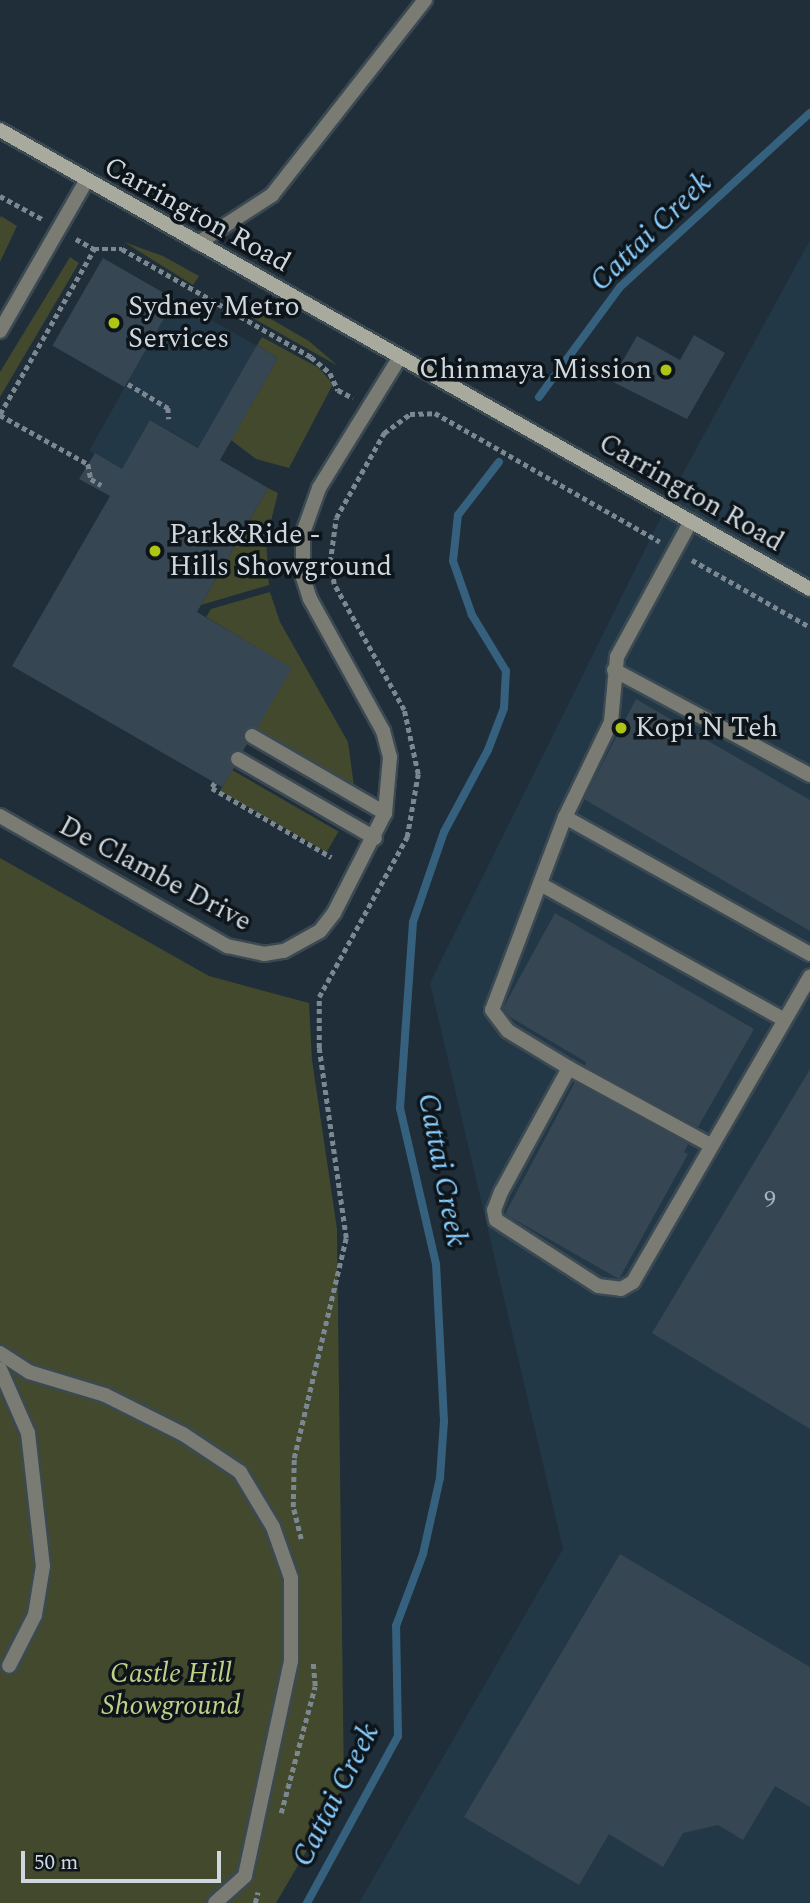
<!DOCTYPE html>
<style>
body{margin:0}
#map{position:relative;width:810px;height:1903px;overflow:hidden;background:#1f2e38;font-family:Spectral,serif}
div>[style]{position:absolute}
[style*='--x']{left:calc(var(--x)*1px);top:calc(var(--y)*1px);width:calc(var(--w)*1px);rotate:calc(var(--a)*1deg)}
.built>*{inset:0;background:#233847}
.green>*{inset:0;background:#42492c;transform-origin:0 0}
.stream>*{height:8px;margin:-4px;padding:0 4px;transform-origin:4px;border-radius:4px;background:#35617f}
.building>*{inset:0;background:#364652;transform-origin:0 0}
.path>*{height:4.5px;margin-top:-2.25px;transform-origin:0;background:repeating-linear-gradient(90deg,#7c8891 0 5px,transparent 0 8.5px)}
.roads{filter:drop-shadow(2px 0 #3b4953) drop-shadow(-2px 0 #3b4953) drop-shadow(0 2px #3b4953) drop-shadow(0 -2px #3b4953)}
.lane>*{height:14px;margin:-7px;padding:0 7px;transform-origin:7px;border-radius:7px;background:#7a7c74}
.street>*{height:14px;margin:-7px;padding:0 7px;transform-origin:7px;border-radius:7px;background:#7a7c74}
.secondary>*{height:14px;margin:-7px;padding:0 7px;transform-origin:7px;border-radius:7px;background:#a7aa9d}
.dots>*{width:19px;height:19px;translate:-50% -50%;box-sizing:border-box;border:4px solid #0e151a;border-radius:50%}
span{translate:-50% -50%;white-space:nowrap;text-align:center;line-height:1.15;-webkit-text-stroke:7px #0e151a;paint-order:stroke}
.number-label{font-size:24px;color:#a9b4bc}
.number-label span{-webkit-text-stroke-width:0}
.street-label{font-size:28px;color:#cfd8df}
.poi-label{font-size:28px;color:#cfd8df}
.left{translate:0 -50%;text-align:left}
.right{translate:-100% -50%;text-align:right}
.park-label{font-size:28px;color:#c0d187;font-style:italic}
.water-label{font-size:30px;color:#88ceff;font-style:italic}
.scale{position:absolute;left:21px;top:1851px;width:200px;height:32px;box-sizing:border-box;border:4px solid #cfd8df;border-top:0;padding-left:9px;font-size:21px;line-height:24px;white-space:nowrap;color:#cfd8df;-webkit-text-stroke:5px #0e151a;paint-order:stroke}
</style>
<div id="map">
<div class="built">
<i style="clip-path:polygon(810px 240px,810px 1903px,359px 1903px,563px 1549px,430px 983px,682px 475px)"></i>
<i style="clip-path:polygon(103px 258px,278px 358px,220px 460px,151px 420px,122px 469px,89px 451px,125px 387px,53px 346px)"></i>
</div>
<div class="green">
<i style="clip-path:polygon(1px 216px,17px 226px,0 262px,0 218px)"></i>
<i style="clip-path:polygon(124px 242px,163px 256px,199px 276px,193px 285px)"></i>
<i style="clip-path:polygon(70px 257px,79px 263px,0 397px,0 372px)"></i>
<i style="clip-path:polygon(238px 300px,309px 341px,338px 366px,235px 308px)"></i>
<i style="clip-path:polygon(262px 337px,319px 368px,333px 384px,289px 468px,256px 459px,231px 440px,278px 358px,257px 345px)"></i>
<i style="clip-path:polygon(268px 488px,278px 493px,266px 541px,269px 585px,201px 605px)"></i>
<i style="clip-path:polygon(270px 592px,280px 622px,348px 742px,354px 786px,254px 732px,291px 668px,206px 617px,211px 609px)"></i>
<i style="left:232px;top:770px;width:123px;height:24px;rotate:30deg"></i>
<i style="clip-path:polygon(0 858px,209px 976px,309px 1003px,312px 1060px,337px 1229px,344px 1787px,276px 1903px,0 1903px)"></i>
</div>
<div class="stream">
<i style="--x:539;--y:397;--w:137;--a:-53.6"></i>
<i style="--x:620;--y:287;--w:258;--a:-42.5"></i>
<i style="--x:307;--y:1903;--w:190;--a:-61.4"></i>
<i style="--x:398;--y:1736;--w:110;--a:-91"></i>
<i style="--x:396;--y:1626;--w:77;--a:-69.4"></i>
<i style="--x:423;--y:1554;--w:78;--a:-77.4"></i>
<i style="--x:440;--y:1478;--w:57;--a:-86"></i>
<i style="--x:444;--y:1421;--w:157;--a:-92.9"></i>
<i style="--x:436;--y:1264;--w:160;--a:-103"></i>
<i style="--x:400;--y:1108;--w:186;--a:-86"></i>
<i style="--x:413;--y:922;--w:95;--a:-71"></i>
<i style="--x:444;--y:832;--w:93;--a:-61.8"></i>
<i style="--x:488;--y:750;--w:45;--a:-69.1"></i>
<i style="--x:504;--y:708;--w:37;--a:-87"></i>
<i style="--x:506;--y:671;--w:66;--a:-121.3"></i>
<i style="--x:472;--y:615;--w:57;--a:-109.4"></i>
<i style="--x:453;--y:561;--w:46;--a:-83.8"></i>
<i style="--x:458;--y:515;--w:67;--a:-52.3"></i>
</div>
<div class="building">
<i style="left:103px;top:258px;width:83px;height:101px;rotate:30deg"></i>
<i style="clip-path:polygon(694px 335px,725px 353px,687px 419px,611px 381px,637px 336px,680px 360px)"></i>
<i style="clip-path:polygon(257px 345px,278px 358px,220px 460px,268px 488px,197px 612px,292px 668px,257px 728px,243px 732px,247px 744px,243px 751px,230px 754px,234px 768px,222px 787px,12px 666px,110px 496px,79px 479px,95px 453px,122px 469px,150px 420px,198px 448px)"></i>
<i style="clip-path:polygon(636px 699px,810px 800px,810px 931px,584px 799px)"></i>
<i style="clip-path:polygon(555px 913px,754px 1029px,698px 1127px,585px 1066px,586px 1062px,510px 1017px,503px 1008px)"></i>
<i style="clip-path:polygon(810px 1069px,810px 1429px,652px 1333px)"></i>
<i style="clip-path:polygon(575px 1082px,688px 1144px,684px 1152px,688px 1154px,619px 1279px,505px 1214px)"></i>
<i style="clip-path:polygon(620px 1554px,810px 1667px,810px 1807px,775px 1786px,743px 1840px,718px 1825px,683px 1833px,663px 1867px,609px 1834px,579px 1885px,464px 1817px)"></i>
</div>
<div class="path">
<i style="--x:0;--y:196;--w:50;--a:28.6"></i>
<i style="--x:76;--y:239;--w:21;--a:29"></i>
<i style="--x:94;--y:249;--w:28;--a:0"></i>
<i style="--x:122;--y:249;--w:218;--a:29.7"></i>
<i style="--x:311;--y:357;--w:25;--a:40"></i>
<i style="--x:330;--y:373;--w:19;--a:65"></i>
<i style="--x:338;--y:390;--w:17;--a:28"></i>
<i style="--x:128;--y:384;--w:47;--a:31"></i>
<i style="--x:168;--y:408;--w:11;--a:85"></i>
<i style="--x:0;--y:414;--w:190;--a:-60.3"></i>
<i style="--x:0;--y:415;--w:101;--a:29.1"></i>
<i style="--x:88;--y:464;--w:15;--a:79"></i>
<i style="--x:91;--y:479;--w:12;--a:31"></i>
<i style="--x:692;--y:560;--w:136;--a:29.6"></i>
<i style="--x:215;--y:783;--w:6;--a:121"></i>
<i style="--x:212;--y:788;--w:138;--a:30.1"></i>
<i style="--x:301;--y:1539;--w:33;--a:-104"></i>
<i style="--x:293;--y:1507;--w:49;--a:-88.8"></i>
<i style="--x:294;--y:1458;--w:226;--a:-76.7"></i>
<i style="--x:346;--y:1238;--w:192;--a:-98.1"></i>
<i style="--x:319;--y:1048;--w:51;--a:-90"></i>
<i style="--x:319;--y:997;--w:183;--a:-61.2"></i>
<i style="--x:407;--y:837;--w:64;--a:-80.1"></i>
<i style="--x:418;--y:774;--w:66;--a:-102.3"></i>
<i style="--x:404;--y:710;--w:144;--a:-119.1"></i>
<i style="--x:334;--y:584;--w:22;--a:-100"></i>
<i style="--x:330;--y:562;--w:44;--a:-82.2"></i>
<i style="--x:336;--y:518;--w:98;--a:-60.5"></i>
<i style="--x:384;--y:433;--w:32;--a:-36"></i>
<i style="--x:410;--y:414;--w:25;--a:-2"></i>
<i style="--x:435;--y:413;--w:259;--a:29.8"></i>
<i style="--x:281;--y:1813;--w:131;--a:-75"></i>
<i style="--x:315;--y:1686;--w:24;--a:-95"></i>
<i style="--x:255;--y:1903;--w:11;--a:-75"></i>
</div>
<div class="roads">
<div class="lane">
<i style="--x:691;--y:521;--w:155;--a:118.6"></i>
<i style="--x:617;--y:657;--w:65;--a:95.3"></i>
<i style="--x:611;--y:722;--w:106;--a:115.8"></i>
<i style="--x:565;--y:817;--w:206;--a:110.7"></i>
<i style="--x:492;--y:1010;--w:26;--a:53"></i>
<i style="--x:508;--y:1031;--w:71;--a:31.2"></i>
<i style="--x:569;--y:1068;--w:141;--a:118.7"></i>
<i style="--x:501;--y:1192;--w:19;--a:111"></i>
<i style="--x:494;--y:1210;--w:10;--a:79"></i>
<i style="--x:496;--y:1220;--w:121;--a:32.9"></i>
<i style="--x:598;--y:1286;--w:23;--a:7"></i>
<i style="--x:621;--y:1289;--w:14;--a:-30"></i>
<i style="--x:633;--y:1282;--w:353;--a:-59.9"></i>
<i style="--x:614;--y:670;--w:222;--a:28.2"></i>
<i style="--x:252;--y:736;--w:154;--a:30.1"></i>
<i style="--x:238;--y:759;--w:158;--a:30"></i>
<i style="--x:565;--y:817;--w:281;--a:29.2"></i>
<i style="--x:542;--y:885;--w:276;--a:29.1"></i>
<i style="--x:569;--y:1068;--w:161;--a:28.6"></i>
<i style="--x:0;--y:1353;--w:35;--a:33"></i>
<i style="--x:29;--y:1372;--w:79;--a:16.8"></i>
<i style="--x:105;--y:1395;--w:87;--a:26.6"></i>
<i style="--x:183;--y:1434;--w:69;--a:33.7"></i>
<i style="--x:240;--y:1472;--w:64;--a:59"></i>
<i style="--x:273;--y:1527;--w:54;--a:70.6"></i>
<i style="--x:291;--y:1578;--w:83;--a:90"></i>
<i style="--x:291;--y:1661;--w:220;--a:102.1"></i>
<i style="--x:245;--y:1876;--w:40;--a:138"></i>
<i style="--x:0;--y:1369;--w:70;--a:66.4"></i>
<i style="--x:28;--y:1433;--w:134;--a:83.6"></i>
<i style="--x:43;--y:1566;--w:50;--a:99.3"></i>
<i style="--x:35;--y:1615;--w:57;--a:117"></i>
</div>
<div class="street">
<i style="--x:198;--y:243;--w:88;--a:-33"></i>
<i style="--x:272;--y:195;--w:248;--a:-51.9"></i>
<i style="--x:0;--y:331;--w:174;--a:-60.1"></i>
<i style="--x:0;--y:816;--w:262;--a:29.8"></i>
<i style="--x:227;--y:946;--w:38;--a:12"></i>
<i style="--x:264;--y:954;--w:20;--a:-9"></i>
<i style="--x:284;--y:951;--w:41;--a:-29.1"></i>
<i style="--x:320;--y:931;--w:23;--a:-52"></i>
<i style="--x:334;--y:913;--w:112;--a:-63"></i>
<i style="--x:385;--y:813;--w:56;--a:-84.9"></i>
<i style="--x:390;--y:757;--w:27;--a:-105"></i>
<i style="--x:383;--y:731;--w:151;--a:-118.9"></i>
<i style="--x:310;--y:599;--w:23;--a:-108"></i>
<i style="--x:303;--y:577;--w:44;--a:-90"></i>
<i style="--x:303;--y:533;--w:48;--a:-70.4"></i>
<i style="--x:319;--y:488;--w:154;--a:-58.3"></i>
</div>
<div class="secondary">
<i style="--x:0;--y:130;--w:931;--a:29.54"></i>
</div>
</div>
<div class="dots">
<i style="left:114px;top:323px;background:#acc613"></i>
<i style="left:666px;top:370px;background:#acc613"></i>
<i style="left:155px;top:551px;background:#acc613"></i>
<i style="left:621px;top:728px;background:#acc613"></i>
</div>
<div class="number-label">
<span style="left:770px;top:1201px">9</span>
</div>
<div class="street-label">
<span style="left:197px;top:215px;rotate:29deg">Carrington Road</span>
<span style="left:691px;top:493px;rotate:30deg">Carrington Road</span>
<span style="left:155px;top:874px;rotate:28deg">De Clambe Drive</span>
</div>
<div class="poi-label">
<span class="left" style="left:128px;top:323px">Sydney Metro<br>Services</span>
<span class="right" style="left:652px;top:370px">Chinmaya Mission</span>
<span class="left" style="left:169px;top:551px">Park&amp;Ride -<br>Hills Showground</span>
<span class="left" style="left:635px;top:728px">Kopi N Teh</span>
</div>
<div class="park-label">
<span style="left:171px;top:1690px">Castle Hill<br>Showground</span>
</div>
<div class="water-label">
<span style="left:651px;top:232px;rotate:-44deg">Cattai Creek</span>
<span style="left:442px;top:1170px;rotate:79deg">Cattai Creek</span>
<span style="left:336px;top:1795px;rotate:-63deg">Cattai Creek</span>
</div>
<div class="scale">50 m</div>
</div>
